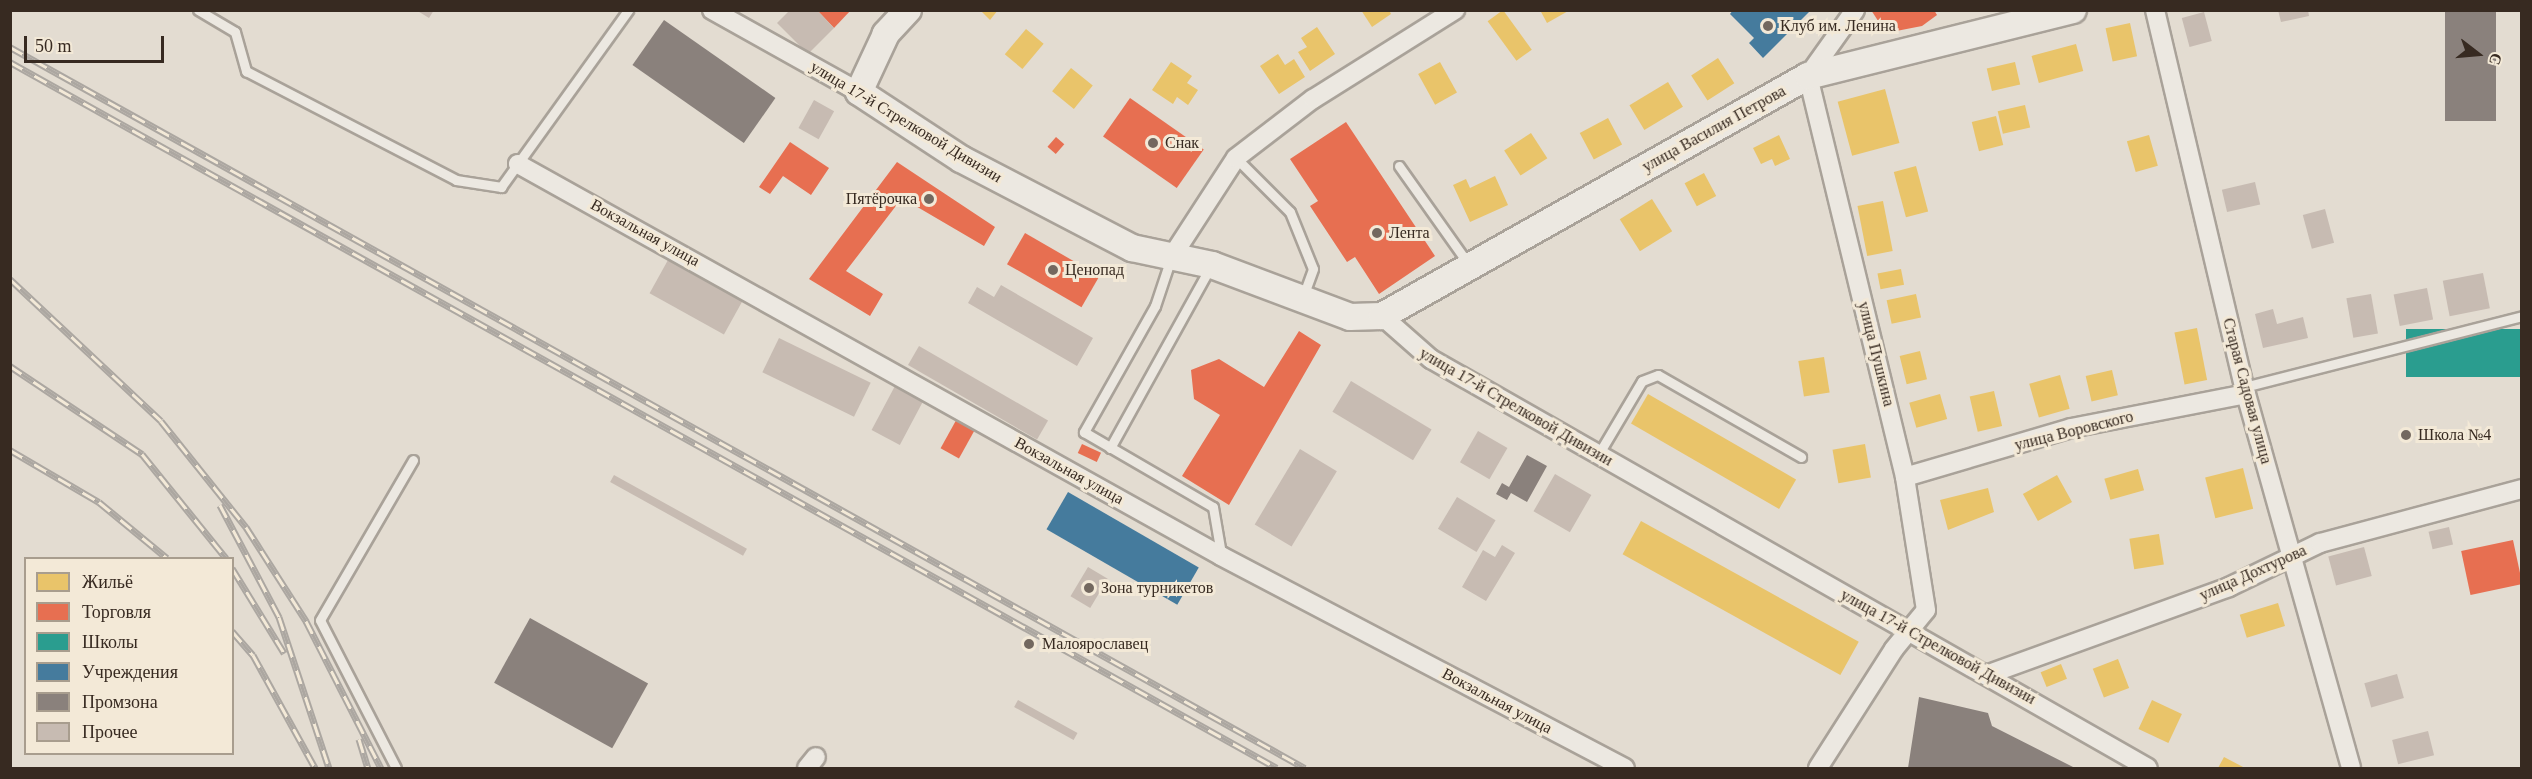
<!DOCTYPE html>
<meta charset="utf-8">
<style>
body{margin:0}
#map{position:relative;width:2532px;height:779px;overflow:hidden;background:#e3dcd1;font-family:"Times New Roman",serif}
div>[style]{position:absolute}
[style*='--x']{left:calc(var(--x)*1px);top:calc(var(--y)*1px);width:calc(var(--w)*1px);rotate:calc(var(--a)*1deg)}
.homes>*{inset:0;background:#e9c46a;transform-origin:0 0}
.shops>*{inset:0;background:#e76f51;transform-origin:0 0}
.schools>*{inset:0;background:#2a9d8f;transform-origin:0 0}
.public>*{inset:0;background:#457b9d;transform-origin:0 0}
.industry>*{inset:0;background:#8a817c;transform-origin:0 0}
.building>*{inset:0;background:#c7bbb2;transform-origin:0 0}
.roads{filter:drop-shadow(2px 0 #a9a299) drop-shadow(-2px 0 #a9a299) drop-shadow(0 2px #a9a299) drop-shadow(0 -2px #a9a299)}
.lane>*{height:9px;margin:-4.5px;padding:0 4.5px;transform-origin:4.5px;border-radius:4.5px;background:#ece8e1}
.street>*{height:18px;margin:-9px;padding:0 9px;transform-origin:9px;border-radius:9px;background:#ece8e1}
.secondary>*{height:26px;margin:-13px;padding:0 13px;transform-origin:13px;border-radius:13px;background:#ece8e1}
.rail>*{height:7px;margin-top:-3.5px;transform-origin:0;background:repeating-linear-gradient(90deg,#f3e9d7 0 14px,#aca7a1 0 28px);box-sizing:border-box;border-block:2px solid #aca7a1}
.dots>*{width:16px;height:16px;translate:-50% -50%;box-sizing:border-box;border:3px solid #f3e9d7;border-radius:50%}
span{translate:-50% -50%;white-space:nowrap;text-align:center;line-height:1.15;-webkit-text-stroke:6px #f3e9d7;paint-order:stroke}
.poi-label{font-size:16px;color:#372a21}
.left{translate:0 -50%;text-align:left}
.right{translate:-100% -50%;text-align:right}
.street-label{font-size:16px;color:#372a21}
.frame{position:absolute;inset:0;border:12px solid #372a21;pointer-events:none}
.legend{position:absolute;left:24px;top:557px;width:210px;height:198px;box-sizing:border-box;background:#f3e9d7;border:2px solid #a89d8e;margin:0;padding:8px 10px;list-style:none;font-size:18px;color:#372a21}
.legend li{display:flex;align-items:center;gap:12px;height:30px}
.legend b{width:30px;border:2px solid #a89d8e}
.north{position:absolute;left:2448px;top:24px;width:60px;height:60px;-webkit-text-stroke:4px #f3e9d7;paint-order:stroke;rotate:106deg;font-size:16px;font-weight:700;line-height:24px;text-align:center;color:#372a21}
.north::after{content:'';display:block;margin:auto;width:21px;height:27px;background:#372a21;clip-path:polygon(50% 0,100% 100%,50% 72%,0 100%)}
.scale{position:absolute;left:24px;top:36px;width:140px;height:27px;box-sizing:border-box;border:3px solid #372a21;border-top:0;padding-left:8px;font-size:18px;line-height:21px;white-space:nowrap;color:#372a21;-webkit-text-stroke:4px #f3e9d7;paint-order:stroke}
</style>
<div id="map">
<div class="homes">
<i style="clip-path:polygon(980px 10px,998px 10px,990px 20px)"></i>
<i style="clip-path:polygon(1361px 10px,1389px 10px,1391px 14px,1372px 27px)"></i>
<i style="left:1503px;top:10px;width:49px;height:19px;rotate:54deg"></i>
<i style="clip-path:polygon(1540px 10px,1570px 10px,1547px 23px)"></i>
<i style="left:2130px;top:23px;width:34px;height:25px;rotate:78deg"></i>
<i style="clip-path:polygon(1317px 27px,1335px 54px,1310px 71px,1298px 52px,1307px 47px,1301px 38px)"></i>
<i style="left:1026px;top:29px;width:23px;height:33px;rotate:40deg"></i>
<i style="left:2076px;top:44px;width:28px;height:46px;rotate:75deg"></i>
<i style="clip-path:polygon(1278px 54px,1285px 65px,1294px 59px,1305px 77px,1279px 94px,1260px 66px)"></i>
<i style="left:1718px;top:58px;width:30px;height:32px;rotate:57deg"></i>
<i style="clip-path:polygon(1171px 62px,1192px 76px,1187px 83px,1198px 90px,1188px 105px,1177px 97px,1173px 104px,1152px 90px)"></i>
<i style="left:1440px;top:62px;width:35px;height:25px;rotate:61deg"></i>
<i style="left:2015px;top:62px;width:23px;height:29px;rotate:77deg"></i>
<i style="left:1071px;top:68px;width:28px;height:30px;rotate:39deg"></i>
<i style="left:1668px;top:82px;width:29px;height:45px;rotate:59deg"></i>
<i style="left:1885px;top:89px;width:56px;height:49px;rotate:75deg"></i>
<i style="left:2025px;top:105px;width:23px;height:28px;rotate:77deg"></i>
<i style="left:1996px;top:116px;width:30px;height:25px;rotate:76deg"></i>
<i style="left:1608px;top:118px;width:30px;height:32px;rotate:62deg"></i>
<i style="left:1531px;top:133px;width:30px;height:32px;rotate:57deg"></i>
<i style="clip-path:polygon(1779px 135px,1790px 159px,1775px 166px,1772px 159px,1761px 164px,1753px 148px)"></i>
<i style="left:2149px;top:135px;width:32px;height:23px;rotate:74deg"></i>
<i style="left:1916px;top:166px;width:47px;height:23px;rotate:75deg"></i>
<i style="left:1704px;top:173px;width:26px;height:22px;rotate:62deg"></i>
<i style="clip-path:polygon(1495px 176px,1508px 205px,1470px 222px,1453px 185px,1466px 179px,1470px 188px)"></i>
<i style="left:1652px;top:199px;width:38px;height:38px;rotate:58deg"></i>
<i style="left:1883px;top:201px;width:51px;height:26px;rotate:79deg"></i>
<i style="left:1901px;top:269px;width:16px;height:24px;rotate:79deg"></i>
<i style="left:1916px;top:294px;width:24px;height:30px;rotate:78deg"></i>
<i style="left:2197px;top:328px;width:53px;height:23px;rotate:79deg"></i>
<i style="left:1920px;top:351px;width:29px;height:21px;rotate:76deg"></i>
<i style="left:1824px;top:357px;width:36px;height:26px;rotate:81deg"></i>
<i style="left:2112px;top:370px;width:26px;height:27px;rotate:77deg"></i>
<i style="left:2060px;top:375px;width:35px;height:32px;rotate:74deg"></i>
<i style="left:1994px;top:391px;width:36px;height:25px;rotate:77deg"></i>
<i style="left:1648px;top:394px;width:171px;height:34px;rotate:30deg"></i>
<i style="left:1940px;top:394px;width:26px;height:32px;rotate:74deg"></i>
<i style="left:1865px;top:444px;width:34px;height:33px;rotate:80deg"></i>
<i style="left:2243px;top:468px;width:42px;height:39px;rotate:76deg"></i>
<i style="left:2138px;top:469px;width:22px;height:35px;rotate:74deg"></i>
<i style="left:2057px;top:475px;width:31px;height:39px;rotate:61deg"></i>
<i style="clip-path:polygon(1988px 488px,1994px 512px,1948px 530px,1940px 500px)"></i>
<i style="left:1641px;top:521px;width:249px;height:38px;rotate:29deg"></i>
<i style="left:2159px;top:534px;width:31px;height:30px;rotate:81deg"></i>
<i style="left:2278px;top:603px;width:24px;height:40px;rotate:73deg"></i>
<i style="left:2118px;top:659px;width:31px;height:27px;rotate:69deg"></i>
<i style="left:2061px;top:664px;width:16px;height:22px;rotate:68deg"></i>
<i style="left:2152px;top:700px;width:33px;height:32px;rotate:25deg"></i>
<i style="clip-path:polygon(2224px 757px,2245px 768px,2218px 768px)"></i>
</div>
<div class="shops">
<i style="clip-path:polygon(817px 10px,851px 10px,834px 28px)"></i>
<i style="clip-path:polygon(1871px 10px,1934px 10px,1937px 15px,1922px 26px,1886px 33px)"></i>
<i style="left:1130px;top:98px;width:90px;height:47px;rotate:35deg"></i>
<i style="clip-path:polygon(1346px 122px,1435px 256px,1379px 294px,1355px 257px,1347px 262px,1310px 206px,1318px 201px,1290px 159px)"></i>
<i style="left:1056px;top:137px;width:11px;height:13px;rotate:41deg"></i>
<i style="clip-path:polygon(790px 142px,829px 168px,811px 195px,783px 176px,770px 194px,759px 187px)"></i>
<i style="clip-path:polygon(897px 162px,995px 227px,984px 246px,902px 198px,846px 271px,883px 294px,870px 316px,809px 279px)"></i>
<i style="left:1025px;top:233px;width:86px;height:36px;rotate:30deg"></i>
<i style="clip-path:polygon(1299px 331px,1321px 345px,1229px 505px,1182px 476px,1220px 415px,1194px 399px,1191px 370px,1219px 359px,1264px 387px)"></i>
<i style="left:959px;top:415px;width:21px;height:38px;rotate:29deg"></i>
<i style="left:1082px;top:444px;width:21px;height:10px;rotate:25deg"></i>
<i style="left:2513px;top:540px;width:45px;height:53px;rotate:78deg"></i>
</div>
<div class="schools">
<i style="left:2522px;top:329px;width:48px;height:116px;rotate:90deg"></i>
</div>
<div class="public">
<i style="clip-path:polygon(1733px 10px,1811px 10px,1763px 58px,1749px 43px,1754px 38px,1730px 14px)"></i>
<i style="left:1068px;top:492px;width:151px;height:43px;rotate:30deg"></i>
</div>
<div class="industry">
<i style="left:2445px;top:10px;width:51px;height:111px"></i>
<i style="left:664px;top:20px;width:136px;height:55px;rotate:35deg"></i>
<i style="clip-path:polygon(1527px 455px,1547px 466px,1527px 502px,1511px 493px,1507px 500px,1496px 494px,1502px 483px,1509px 487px)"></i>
<i style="left:530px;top:618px;width:135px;height:74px;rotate:29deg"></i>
<i style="clip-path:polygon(1919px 697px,1988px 713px,1992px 726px,2075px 768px,1908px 768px)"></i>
</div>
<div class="building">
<i style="clip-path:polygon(416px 10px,434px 10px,429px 18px)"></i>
<i style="clip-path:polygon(790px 10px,817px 10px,834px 28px,808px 54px,777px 23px)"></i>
<i style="clip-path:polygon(2278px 10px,2308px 10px,2309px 16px,2281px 22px)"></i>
<i style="left:2204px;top:12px;width:30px;height:23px;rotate:75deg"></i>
<i style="left:814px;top:100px;width:23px;height:32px;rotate:29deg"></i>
<i style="left:2255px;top:182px;width:23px;height:34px;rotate:77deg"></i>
<i style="left:2325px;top:209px;width:35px;height:23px;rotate:75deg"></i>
<i style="left:668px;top:260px;width:85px;height:38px;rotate:29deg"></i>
<i style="left:2483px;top:273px;width:36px;height:41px;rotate:79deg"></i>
<i style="clip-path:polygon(1001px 285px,1093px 338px,1077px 366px,968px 303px,977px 287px,994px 297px)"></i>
<i style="left:2427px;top:288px;width:32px;height:34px;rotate:79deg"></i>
<i style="left:2371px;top:294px;width:40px;height:25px;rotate:80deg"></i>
<i style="clip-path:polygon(2273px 309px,2277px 324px,2303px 317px,2308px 338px,2263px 348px,2255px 314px)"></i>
<i style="left:779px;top:338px;width:102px;height:38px;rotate:26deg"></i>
<i style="left:919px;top:346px;width:149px;height:22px;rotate:30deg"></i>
<i style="left:1351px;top:381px;width:94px;height:36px;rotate:31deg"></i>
<i style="left:896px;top:384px;width:32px;height:52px;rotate:28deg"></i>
<i style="left:1478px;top:431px;width:34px;height:36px;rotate:30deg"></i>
<i style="left:1300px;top:449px;width:43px;height:88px;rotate:31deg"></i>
<i style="left:1555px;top:474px;width:42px;height:43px;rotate:30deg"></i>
<i style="left:614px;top:475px;width:152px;height:8px;rotate:29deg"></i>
<i style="left:1457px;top:497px;width:45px;height:37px;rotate:31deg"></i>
<i style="left:2449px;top:527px;width:18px;height:21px;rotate:77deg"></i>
<i style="clip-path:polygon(1502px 545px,1515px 553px,1486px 601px,1462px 587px,1483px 550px,1495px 557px)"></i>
<i style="left:2364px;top:547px;width:30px;height:37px;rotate:75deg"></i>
<i style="left:1088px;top:567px;width:23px;height:34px;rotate:31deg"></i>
<i style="left:2397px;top:674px;width:25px;height:34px;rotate:74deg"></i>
<i style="left:1018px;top:700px;width:68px;height:8px;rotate:29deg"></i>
<i style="left:2428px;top:731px;width:25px;height:37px;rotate:76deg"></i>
</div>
<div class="roads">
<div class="lane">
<i style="--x:198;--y:10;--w:43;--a:30.7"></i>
<i style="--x:235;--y:32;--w:41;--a:74.2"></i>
<i style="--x:246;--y:71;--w:237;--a:27.4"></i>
<i style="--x:456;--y:180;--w:46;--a:8.8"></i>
<i style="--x:501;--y:187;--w:218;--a:-54.3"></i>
<i style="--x:1236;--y:158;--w:76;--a:45"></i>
<i style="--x:1290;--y:212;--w:61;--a:68"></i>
<i style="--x:1313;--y:269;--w:29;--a:110"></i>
<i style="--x:1399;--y:166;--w:121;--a:54.7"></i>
<i style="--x:1171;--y:258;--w:51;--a:108.4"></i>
<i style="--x:1155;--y:306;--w:145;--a:119.4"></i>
<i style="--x:1084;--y:432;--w:149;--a:30.2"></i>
<i style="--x:1213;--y:507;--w:48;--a:80.3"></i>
<i style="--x:2244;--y:387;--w:287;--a:-14.3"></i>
<i style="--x:1110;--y:448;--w:208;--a:-61"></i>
<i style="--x:1598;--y:455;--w:86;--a:-59.3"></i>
<i style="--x:1642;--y:381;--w:17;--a:-21"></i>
<i style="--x:1658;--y:375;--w:165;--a:29.8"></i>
<i style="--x:396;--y:768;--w:166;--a:-117.2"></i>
<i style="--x:320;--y:620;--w:185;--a:-59.8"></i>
</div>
<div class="street">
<i style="--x:712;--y:10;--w:168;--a:29.2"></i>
<i style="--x:2155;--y:10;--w:395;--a:76.7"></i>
<i style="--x:2246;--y:394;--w:388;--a:74.3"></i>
<i style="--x:518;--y:164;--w:805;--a:29.14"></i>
<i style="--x:1221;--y:556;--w:456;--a:27.7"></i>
<i style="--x:1171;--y:258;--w:119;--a:-57"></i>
<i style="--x:1236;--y:158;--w:97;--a:-37.5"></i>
<i style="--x:1313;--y:99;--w:168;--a:-32.1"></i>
<i style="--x:1382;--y:316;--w:65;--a:41.3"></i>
<i style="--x:1431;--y:359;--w:825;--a:29.7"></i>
<i style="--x:1905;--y:477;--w:173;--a:-16.4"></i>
<i style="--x:2071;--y:428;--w:178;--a:-11"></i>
<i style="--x:1989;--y:674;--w:255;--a:-19.9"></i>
<i style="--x:2229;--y:587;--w:101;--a:-25.8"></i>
<i style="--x:2320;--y:543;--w:209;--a:-15"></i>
<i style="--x:807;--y:768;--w:14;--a:-51"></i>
<i style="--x:1818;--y:768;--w:141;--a:-57.4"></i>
<i style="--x:1894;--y:649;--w:50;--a:-50.6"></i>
<i style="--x:1926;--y:610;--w:135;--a:-99"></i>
<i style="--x:1905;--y:477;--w:413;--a:-103.6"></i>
<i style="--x:1808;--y:76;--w:81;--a:-54.5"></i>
</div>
<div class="secondary">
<i style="--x:908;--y:10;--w:33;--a:133"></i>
<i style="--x:886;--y:34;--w:64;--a:115"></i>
<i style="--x:859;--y:92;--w:122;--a:33.3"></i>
<i style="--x:961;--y:159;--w:193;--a:27.5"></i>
<i style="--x:1132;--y:248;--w:82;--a:12"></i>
<i style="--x:1212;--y:265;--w:147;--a:20.6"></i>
<i style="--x:1350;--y:317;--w:32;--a:-2"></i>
<i style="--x:1382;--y:316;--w:489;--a:-29.4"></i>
<i style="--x:1808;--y:76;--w:273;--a:-14"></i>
</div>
</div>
<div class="rail">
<i style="--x:10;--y:47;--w:1482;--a:29.11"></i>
<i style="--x:10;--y:62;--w:1450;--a:29.13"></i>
<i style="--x:10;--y:279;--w:207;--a:43.2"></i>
<i style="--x:161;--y:421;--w:136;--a:51.3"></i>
<i style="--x:246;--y:527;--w:112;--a:57.4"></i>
<i style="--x:306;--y:621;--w:165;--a:63"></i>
<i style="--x:10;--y:366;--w:159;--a:33.7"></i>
<i style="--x:142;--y:454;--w:134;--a:51.1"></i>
<i style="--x:10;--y:450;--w:103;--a:30.3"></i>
<i style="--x:99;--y:502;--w:88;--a:39.5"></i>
<i style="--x:220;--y:505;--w:127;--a:62.2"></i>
<i style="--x:279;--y:617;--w:159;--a:71.7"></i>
<i style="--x:232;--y:568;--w:100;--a:58.5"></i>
<i style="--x:232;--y:631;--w:32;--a:49"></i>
<i style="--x:253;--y:655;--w:129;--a:61.2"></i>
<i style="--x:359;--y:739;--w:30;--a:73"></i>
</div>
<div class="dots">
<i style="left:1768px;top:26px;background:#73685f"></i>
<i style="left:1153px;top:143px;background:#73685f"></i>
<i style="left:929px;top:199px;background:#73685f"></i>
<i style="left:1377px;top:233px;background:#73685f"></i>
<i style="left:1053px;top:270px;background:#73685f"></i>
<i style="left:2406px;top:435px;background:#73685f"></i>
<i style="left:1089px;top:588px;background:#73685f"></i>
<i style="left:1029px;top:644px;background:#73685f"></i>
</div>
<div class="poi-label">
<span class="left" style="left:1780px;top:26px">Клуб им. Ленина</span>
<span class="left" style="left:1165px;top:143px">Снак</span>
<span class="right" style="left:917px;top:199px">Пятёрочка</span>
<span class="left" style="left:1389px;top:233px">Лента</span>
<span class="left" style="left:1065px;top:270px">Ценопад</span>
<span class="left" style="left:2418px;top:435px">Школа №4</span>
<span class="left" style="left:1101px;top:588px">Зона турникетов</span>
<span class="left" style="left:1042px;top:644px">Малоярославец</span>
</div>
<div class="street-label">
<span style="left:906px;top:122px;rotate:31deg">улица 17-й Стрелковой Дивизии</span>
<span style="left:1714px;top:129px;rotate:-29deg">улица Василия Петрова</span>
<span style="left:645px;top:233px;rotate:29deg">Вокзальная улица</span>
<span style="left:1876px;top:354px;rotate:76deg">улица Пушкина</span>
<span style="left:2247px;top:391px;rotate:75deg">Старая Садовая улица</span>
<span style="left:1516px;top:407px;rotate:30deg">улица 17-й Стрелковой Дивизии</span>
<span style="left:2074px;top:431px;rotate:-14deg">улица Воровского</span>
<span style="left:1069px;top:471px;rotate:29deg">Вокзальная улица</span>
<span style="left:2253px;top:573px;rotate:-24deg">улица Дохтурова</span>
<span style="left:1938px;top:647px;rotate:29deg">улица 17-й Стрелковой Дивизии</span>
<span style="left:1497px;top:701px;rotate:28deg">Вокзальная улица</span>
</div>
<div class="frame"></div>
<ul class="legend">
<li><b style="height:16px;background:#e9c46a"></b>Жильё</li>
<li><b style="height:16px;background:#e76f51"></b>Торговля</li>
<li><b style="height:16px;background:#2a9d8f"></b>Школы</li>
<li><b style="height:16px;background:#457b9d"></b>Учреждения</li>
<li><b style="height:16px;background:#8a817c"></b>Промзона</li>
<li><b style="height:16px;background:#c7bbb2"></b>Прочее</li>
</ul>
<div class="north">С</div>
<div class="scale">50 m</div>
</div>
